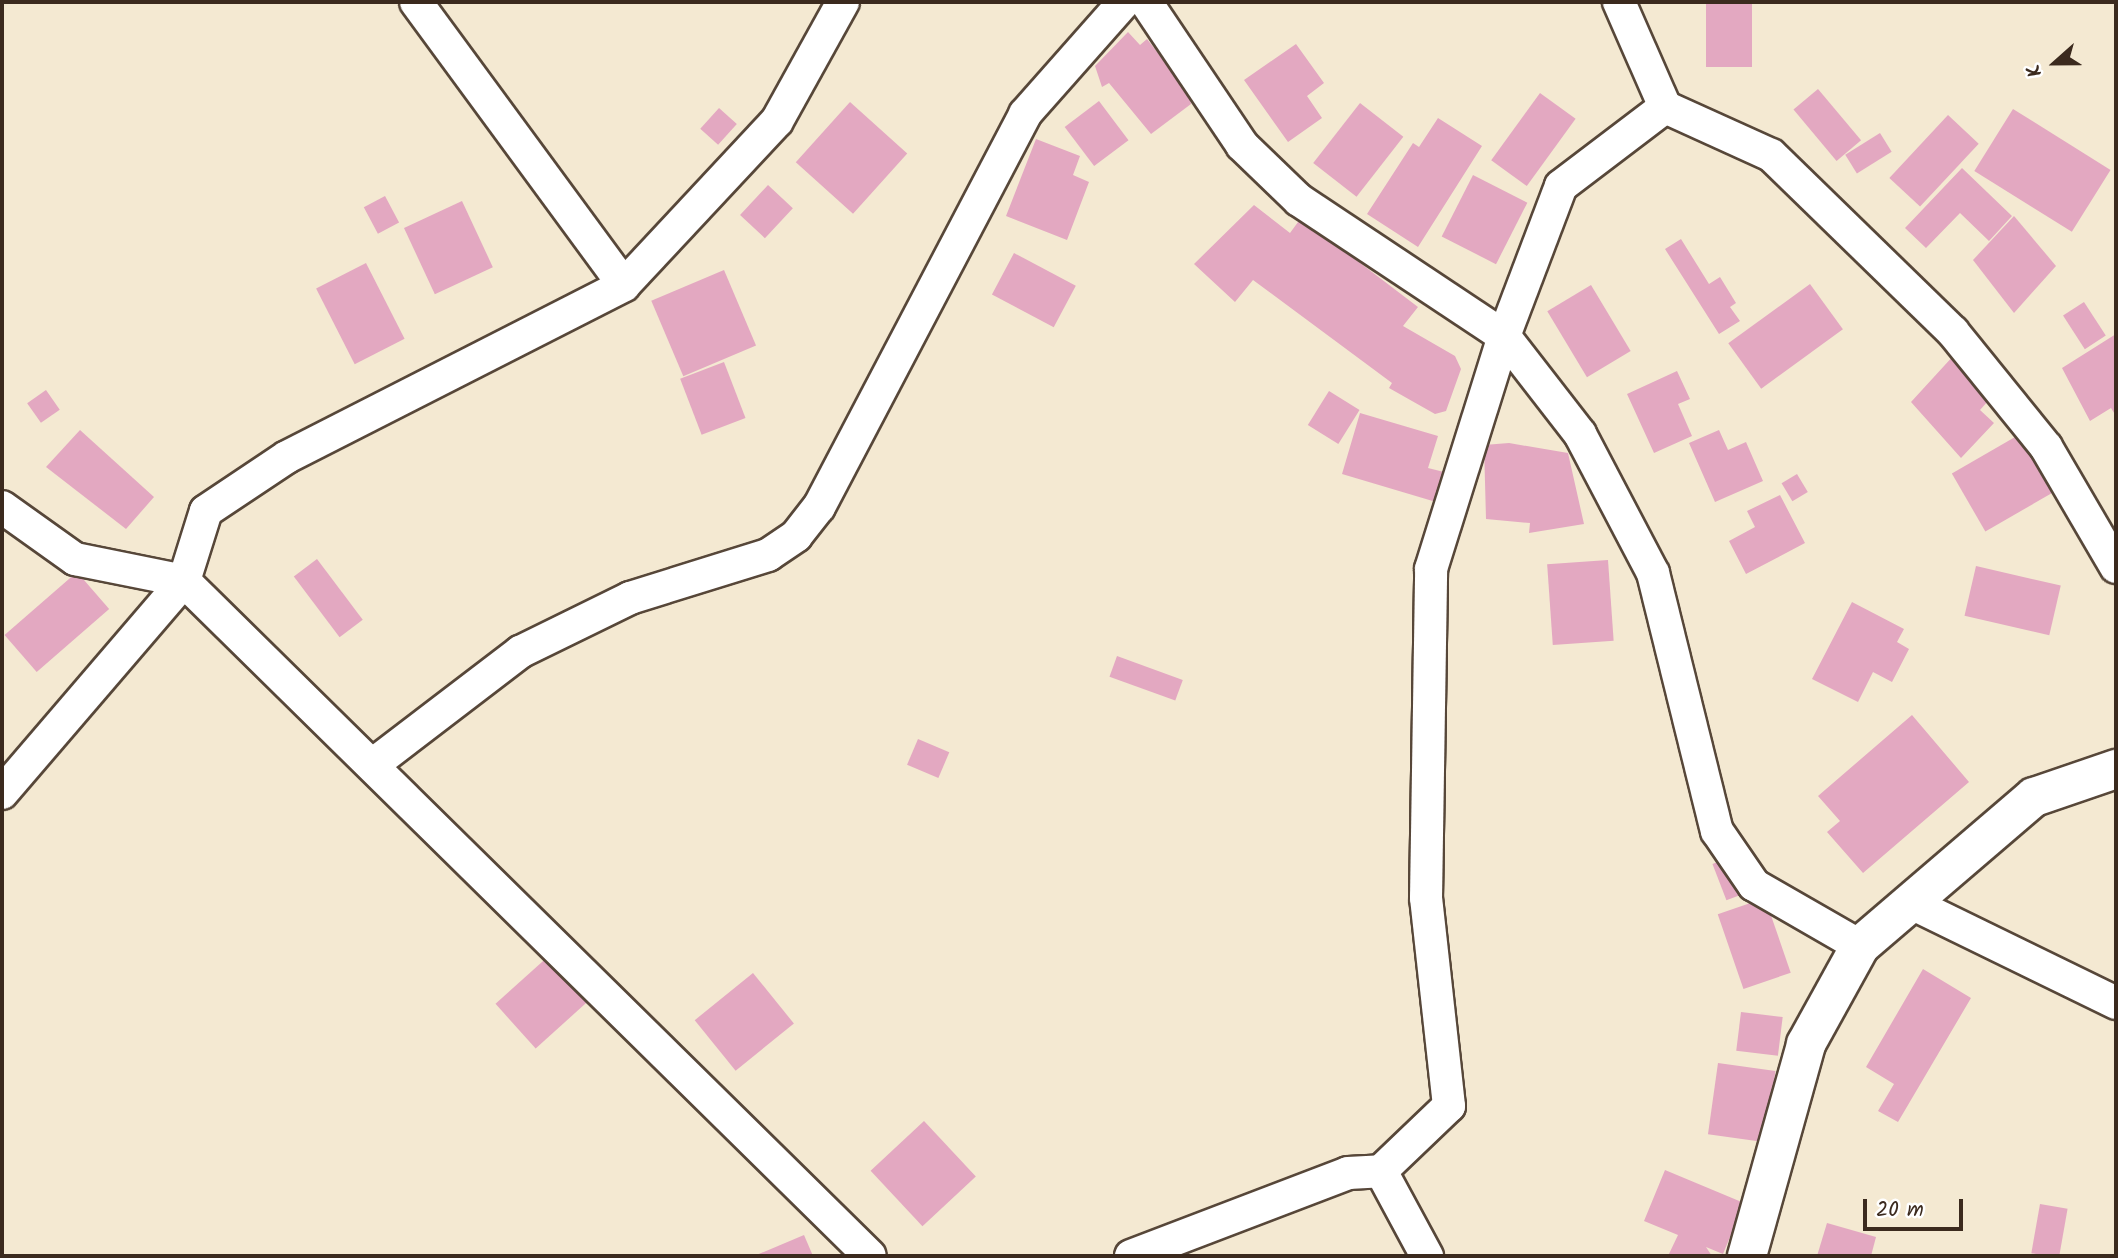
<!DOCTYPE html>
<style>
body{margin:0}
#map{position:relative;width:2118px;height:1258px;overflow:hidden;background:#f4e9d2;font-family:Kalam,sans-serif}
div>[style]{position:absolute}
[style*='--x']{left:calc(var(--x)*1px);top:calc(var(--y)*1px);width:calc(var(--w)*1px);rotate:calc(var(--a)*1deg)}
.building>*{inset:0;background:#e3a8c1;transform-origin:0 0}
.roads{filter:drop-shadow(2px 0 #574739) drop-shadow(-2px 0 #574739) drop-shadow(0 2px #574739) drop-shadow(0 -2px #574739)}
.street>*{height:32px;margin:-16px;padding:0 16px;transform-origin:16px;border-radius:16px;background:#fff}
.secondary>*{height:38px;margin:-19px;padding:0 19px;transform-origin:19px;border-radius:19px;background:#fff}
span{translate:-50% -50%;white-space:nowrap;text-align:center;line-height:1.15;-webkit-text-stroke:6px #fff;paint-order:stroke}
.frame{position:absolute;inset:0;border:4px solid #3b2a1e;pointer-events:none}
.north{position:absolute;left:2020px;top:28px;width:70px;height:70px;-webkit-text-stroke:5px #fff;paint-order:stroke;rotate:249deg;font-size:19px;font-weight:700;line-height:28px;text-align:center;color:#3b2a1e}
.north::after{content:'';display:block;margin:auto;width:24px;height:32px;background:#3b2a1e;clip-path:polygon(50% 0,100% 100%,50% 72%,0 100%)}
.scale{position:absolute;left:1863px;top:1199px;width:100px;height:32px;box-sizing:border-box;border:4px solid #3b2a1e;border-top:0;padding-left:9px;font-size:21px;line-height:24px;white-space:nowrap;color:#3b2a1e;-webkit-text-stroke:5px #fff;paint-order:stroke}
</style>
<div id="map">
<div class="building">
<i style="left:1706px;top:2px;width:46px;height:65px"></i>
<i style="clip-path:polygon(1128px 32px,1140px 45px,1147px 39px,1188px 91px,1191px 104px,1151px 134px,1109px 83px,1102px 87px,1095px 66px)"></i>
<i style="clip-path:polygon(1296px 44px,1324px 83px,1307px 96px,1322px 118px,1288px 142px,1244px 80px)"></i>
<i style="left:1818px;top:89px;width:67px;height:32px;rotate:50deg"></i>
<i style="left:1540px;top:93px;width:44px;height:83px;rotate:36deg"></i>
<i style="left:1099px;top:101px;width:49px;height:43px;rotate:53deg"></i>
<i style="left:850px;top:102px;width:77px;height:81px;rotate:42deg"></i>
<i style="left:1360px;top:103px;width:55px;height:76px;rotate:38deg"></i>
<i style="left:719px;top:108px;width:24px;height:28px;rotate:42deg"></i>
<i style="left:2013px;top:109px;width:115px;height:73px;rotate:32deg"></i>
<i style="left:1948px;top:115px;width:42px;height:86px;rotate:43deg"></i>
<i style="clip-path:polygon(1438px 118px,1482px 146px,1418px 247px,1367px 214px,1413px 143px,1419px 147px)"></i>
<i style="left:1880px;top:133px;width:22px;height:41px;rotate:58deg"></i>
<i style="clip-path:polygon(1036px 139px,1080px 156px,1073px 175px,1089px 182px,1067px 240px,1006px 216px)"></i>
<i style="clip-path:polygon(1962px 168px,2012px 216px,1989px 241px,1960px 213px,1926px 248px,1905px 228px)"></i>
<i style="left:1473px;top:175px;width:61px;height:69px;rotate:27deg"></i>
<i style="left:768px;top:185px;width:34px;height:41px;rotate:43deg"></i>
<i style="left:385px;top:196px;width:30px;height:24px;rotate:62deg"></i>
<i style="left:462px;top:201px;width:73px;height:64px;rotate:65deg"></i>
<i style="clip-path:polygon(1254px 205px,1290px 233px,1301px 218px,1418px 307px,1403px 326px,1455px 356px,1461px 369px,1446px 411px,1435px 414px,1389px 388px,1392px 383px,1253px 280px,1235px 302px,1194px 264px)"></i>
<i style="clip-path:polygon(2014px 216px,2056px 266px,2014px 313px,1973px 260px)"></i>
<i style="clip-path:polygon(1681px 239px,1709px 284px,1720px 277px,1736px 303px,1730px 307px,1740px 321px,1719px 334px,1665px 249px)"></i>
<i style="left:1014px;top:253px;width:70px;height:47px;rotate:28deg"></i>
<i style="left:366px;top:263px;width:85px;height:56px;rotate:63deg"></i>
<i style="left:724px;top:270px;width:82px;height:79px;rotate:67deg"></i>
<i style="left:1810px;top:284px;width:56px;height:101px;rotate:54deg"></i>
<i style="left:1591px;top:285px;width:77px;height:51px;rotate:59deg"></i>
<i style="left:2084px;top:302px;width:40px;height:25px;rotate:57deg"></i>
<i style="clip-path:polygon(2116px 334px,2116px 416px,2111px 408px,2090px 421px,2062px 368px)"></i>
<i style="clip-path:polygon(1955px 354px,1996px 392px,1980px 410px,1994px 423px,1961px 458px,1911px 402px)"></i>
<i style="left:724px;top:362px;width:60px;height:47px;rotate:69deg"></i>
<i style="clip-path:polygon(1677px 371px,1690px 399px,1678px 404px,1692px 436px,1654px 453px,1627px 394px)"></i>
<i style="left:46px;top:390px;width:24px;height:23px;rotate:55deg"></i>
<i style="left:1329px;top:391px;width:36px;height:40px;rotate:32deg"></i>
<i style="clip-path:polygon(1360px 413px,1438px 436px,1428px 468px,1444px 472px,1436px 502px,1342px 474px)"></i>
<i style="clip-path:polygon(80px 430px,154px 497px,126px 529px,46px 467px)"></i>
<i style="clip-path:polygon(1719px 430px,1728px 450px,1746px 442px,1763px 481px,1715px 502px,1689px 443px)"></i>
<i style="left:2022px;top:433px;width:67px;height:81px;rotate:60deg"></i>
<i style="clip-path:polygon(1509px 443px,1568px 453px,1584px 524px,1529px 533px,1530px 523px,1486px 519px,1484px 445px)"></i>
<i style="left:1797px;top:474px;width:21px;height:18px;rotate:59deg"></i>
<i style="clip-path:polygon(1780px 495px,1805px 543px,1746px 574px,1729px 541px,1755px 527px,1747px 511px)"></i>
<i style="left:317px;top:559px;width:76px;height:29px;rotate:53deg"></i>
<i style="left:1608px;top:560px;width:81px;height:61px;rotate:86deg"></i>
<i style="left:1976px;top:566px;width:87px;height:51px;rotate:13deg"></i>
<i style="left:77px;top:572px;width:49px;height:96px;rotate:49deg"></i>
<i style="clip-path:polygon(1852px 602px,1904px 629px,1897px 642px,1909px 649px,1892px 682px,1873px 672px,1858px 702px,1812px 679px)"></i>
<i style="left:1117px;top:656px;width:70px;height:22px;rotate:20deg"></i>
<i style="clip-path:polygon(1912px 715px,1969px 782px,1863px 873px,1827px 832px,1840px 821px,1818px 796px)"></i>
<i style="left:918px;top:739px;width:34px;height:28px;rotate:23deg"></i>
<i style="left:1733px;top:856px;width:39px;height:22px;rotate:69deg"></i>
<i style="left:1765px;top:898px;width:79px;height:50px;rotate:71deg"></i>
<i style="left:552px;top:953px;width:60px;height:76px;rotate:48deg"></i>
<i style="clip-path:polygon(1923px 969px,1971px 998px,1898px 1122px,1878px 1111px,1894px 1084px,1866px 1067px)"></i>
<i style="left:753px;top:973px;width:65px;height:75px;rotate:51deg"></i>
<i style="left:1741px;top:1012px;width:42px;height:39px;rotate:7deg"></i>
<i style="left:1718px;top:1063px;width:58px;height:72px;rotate:8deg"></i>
<i style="left:924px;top:1121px;width:76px;height:73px;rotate:47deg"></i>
<i style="clip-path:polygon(1665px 1170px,1744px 1203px,1723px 1254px,1706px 1247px,1712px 1256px,1668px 1256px,1678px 1235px,1644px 1221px)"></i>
<i style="left:2040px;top:1204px;width:28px;height:50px;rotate:10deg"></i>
<i style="clip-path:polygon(1827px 1223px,1876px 1237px,1871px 1256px,1817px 1256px)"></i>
<i style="clip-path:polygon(804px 1235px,813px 1256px,754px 1256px)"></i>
</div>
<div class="roads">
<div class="street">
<i style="--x:416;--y:2;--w:351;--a:53.7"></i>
<i style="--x:1146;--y:2;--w:172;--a:56.1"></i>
<i style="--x:1242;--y:145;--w:79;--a:44"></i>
<i style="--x:1299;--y:200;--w:246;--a:33.6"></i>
<i style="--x:1504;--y:336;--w:124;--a:52.2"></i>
<i style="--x:1580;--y:434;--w:157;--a:62.3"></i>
<i style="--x:1653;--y:573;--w:266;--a:76.1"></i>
<i style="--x:1717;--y:831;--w:65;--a:55.6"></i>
<i style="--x:1754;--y:885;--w:122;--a:29.9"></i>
<i style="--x:1619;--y:2;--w:115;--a:66.3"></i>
<i style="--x:2;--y:507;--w:90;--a:35.5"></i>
<i style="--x:75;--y:559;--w:111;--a:11.4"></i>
<i style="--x:184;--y:581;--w:962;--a:44.54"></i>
<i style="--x:375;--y:763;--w:183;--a:-37.4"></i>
<i style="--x:520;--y:652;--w:123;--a:-26.1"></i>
<i style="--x:630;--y:598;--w:145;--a:-17.3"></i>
<i style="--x:768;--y:555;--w:34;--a:-34"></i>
<i style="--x:796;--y:536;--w:37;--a:-52"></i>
<i style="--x:819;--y:507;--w:444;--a:-62.3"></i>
<i style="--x:1025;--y:114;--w:149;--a:-48.5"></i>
<i style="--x:2;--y:793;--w:279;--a:-49.4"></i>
<i style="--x:184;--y:581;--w:73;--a:-72.6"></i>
<i style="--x:206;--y:511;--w:97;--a:-33.7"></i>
<i style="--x:287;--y:457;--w:378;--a:-27"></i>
<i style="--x:624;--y:285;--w:224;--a:-47"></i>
<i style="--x:777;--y:121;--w:136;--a:-61"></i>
<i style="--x:1911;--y:903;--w:228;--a:26"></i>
<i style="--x:1381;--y:1171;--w:97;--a:61.6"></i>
<i style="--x:1131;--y:1256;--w:232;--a:-20.9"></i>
<i style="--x:1348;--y:1173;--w:33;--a:-3"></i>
<i style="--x:1381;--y:1171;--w:94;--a:-43.7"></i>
<i style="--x:1449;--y:1106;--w:209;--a:-96.3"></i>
<i style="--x:1426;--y:898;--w:329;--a:-89.1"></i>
<i style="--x:1431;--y:569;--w:244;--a:-72.6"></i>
<i style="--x:1504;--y:336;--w:160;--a:-69.2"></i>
<i style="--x:1561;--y:186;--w:131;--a:-37.2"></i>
<i style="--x:1665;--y:107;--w:116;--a:24.4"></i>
<i style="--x:1771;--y:155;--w:254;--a:44.2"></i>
<i style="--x:1953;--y:332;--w:148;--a:51"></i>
<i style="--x:2046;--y:447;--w:139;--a:59.7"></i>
</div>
<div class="secondary">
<i style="--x:1747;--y:1256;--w:220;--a:-74.4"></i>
<i style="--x:1806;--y:1044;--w:112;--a:-61.1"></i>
<i style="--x:1860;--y:946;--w:229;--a:-40.6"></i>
<i style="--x:2034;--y:797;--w:87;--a:-18.9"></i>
</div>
</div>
<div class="frame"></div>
<div class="north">K</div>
<div class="scale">20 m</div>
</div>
